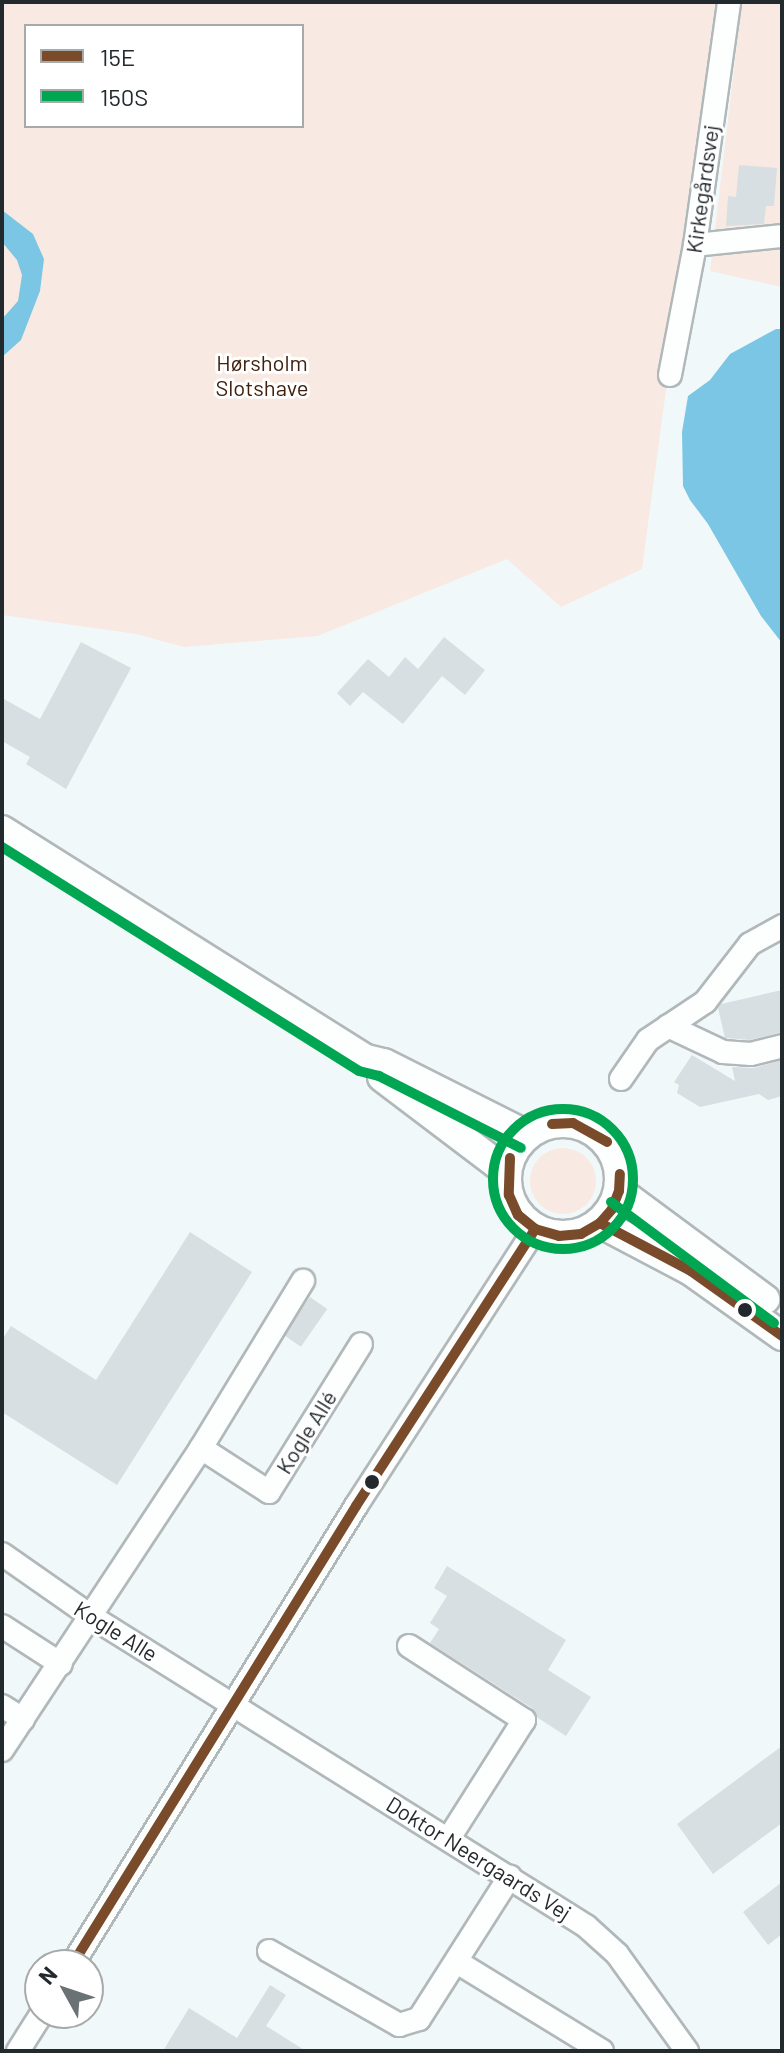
<!DOCTYPE html>
<meta charset="utf-8">
<style>
body{margin:0}
#map{position:relative;width:784px;height:2053px;overflow:hidden;background:#f1f8fa;font-family:Barlow,sans-serif}
div>[style]{position:absolute}
[style*='--x']{left:calc(var(--x)*1px);top:calc(var(--y)*1px);width:calc(var(--w)*1px);rotate:calc(var(--a)*1deg)}
.green>*{inset:0;background:#f8eae2}
.round{border-radius:50%}
.water>*{inset:0;background:#7ac6e4}
.building>*{inset:0;background:#d8dfe2;transform-origin:0 0}
.roads{filter:drop-shadow(2px 0 #b1b8ba) drop-shadow(-2px 0 #b1b8ba) drop-shadow(0 2px #b1b8ba) drop-shadow(0 -2px #b1b8ba)}
.minor>*{height:22px;margin:-11px;padding:0 11px;transform-origin:11px;border-radius:11px;background:#fdfefe}
.major>*{height:28px;margin:-14px;padding:0 14px;transform-origin:14px;border-radius:14px;background:#fdfefe}
.major>.ring{margin:-14px;padding:0;box-sizing:content-box;background:none;border:28px solid #fdfefe;border-radius:50%}
.bus-1>*{height:10px;margin:-5px;padding:0 5px;transform-origin:5px;border-radius:5px;background:#7a4b2a}
.bus-2>*{height:10px;margin:-5px;padding:0 5px;transform-origin:5px;border-radius:5px;background:#00a651}
.bus-2>.ring{margin:-5px;padding:0;box-sizing:content-box;background:none;border:10px solid #00a651;border-radius:50%}
.dots>*{width:22px;height:22px;translate:-50% -50%;box-sizing:border-box;border:4px solid #fff;border-radius:50%}
span{translate:-50% -50%;white-space:nowrap;text-align:center;line-height:1.15;-webkit-text-stroke:6px #fff;paint-order:stroke}
.street-label{font-size:22px;color:#232a2e}
.park-label{font-size:22px;color:#41210e}
.frame{position:absolute;inset:0;border:4px solid #232a2e;pointer-events:none}
.legend{position:absolute;left:24px;top:24px;width:280px;height:104px;box-sizing:border-box;background:#fff;border:2px solid #a7aaab;margin:0;padding:10px 14px;list-style:none;font-size:24px;color:#232a2e}
.legend li{display:flex;align-items:center;gap:16px;height:40px}
.legend b{width:40px;border:2px solid #a7aaab}
.north{position:absolute;left:24px;top:1949px;width:80px;height:80px;box-sizing:border-box;background:#fff;border:2px solid #a7aaab;border-radius:50%;rotate:310deg;font-size:22px;font-weight:700;line-height:32px;text-align:center;color:#232a2e}
.north::after{content:'';display:block;margin:auto;width:28px;height:36px;background:#6b7275;clip-path:polygon(50% 0,100% 100%,50% 72%,0 100%)}
</style>
<div id="map">
<div class="green">
<i style="clip-path:polygon(evenodd,2px 2px,718px 2px,642px 569px,561px 607px,507px 559px,318px 636px,184px 647px,136px 634px,2px 615px,2px 2px,26px 26px,302px 26px,302px 126px,26px 126px,26px 26px)"></i>
<i style="clip-path:polygon(742px 2px,782px 2px,782px 287px,710px 271px)"></i>
<i class="round" style="left:530px;top:1148px;width:66px;height:66px"></i>
</div>
<div class="water">
<i style="clip-path:polygon(2px 210px,33px 234px,44px 259px,40px 291px,21px 340px,2px 357px,2px 319px,18px 301px,22px 275px,17px 260px,2px 242px)"></i>
<i style="clip-path:polygon(776px 329px,782px 329px,782px 643px,761px 616px,708px 524px,690px 500px,683px 486px,682px 432px,688px 396px,710px 380px,730px 354px)"></i>
</div>
<div class="building">
<i style="clip-path:polygon(739px 165px,777px 168px,774px 206px,766px 206px,764px 224px,726px 226px,728px 196px,736px 197px)"></i>
<i style="clip-path:polygon(444px 637px,485px 670px,465px 695px,442px 676px,403px 724px,363px 692px,350px 706px,337px 693px,368px 659px,389px 677px,405px 657px,418px 669px)"></i>
<i style="clip-path:polygon(81px 642px,131px 668px,66px 789px,26px 764px,30px 757px,2px 741px,2px 698px,40px 719px)"></i>
<i style="clip-path:polygon(782px 990px,782px 1032px,750px 1040px,725px 1038px,718px 1008px,721px 1004px)"></i>
<i style="clip-path:polygon(692px 1055px,735px 1081px,732px 1067px,754px 1068px,782px 1060px,782px 1096px,768px 1100px,759px 1094px,700px 1107px,677px 1093px,679px 1085px,674px 1082px)"></i>
<i style="clip-path:polygon(190px 1232px,252px 1272px,117px 1485px,2px 1412px,2px 1340px,11px 1326px,96px 1380px)"></i>
<i style="left:310px;top:1297px;width:21px;height:46px;rotate:35deg"></i>
<i style="clip-path:polygon(447px 1566px,566px 1640px,548px 1670px,591px 1697px,566px 1736px,538px 1718px,532px 1708px,430px 1643px,439px 1629px,430px 1623px,447px 1596px,434px 1588px)"></i>
<i style="clip-path:polygon(782px 1746px,782px 1823px,713px 1874px,677px 1824px)"></i>
<i style="clip-path:polygon(782px 1882px,782px 1934px,768px 1945px,743px 1912px)"></i>
<i style="clip-path:polygon(270px 1985px,286px 1995px,266px 2026px,306px 2051px,163px 2051px,189px 2008px,237px 2038px)"></i>
</div>
<div class="roads">
<div class="minor">
<i style="--x:695;--y:245;--w:87;--a:-5.9"></i>
<i style="--x:670;--y:375;--w:132;--a:-79.1"></i>
<i style="--x:695;--y:245;--w:245;--a:-82"></i>
<i style="--x:668;--y:1026;--w:61;--a:25.3"></i>
<i style="--x:723;--y:1052;--w:28;--a:4"></i>
<i style="--x:751;--y:1054;--w:32;--a:-14"></i>
<i style="--x:621;--y:1079;--w:47;--a:-55.3"></i>
<i style="--x:648;--y:1040;--w:69;--a:-33.7"></i>
<i style="--x:705;--y:1002;--w:73;--a:-52.2"></i>
<i style="--x:750;--y:944;--w:37;--a:-29"></i>
<i style="--x:201;--y:1448;--w:81;--a:32.9"></i>
<i style="--x:269;--y:1492;--w:174;--a:-58.1"></i>
<i style="--x:2;--y:1554;--w:110;--a:35"></i>
<i style="--x:92;--y:1617;--w:583;--a:32.03"></i>
<i style="--x:586;--y:1926;--w:42;--a:42.1"></i>
<i style="--x:617;--y:1954;--w:120;--a:54.2"></i>
<i style="--x:2;--y:1626;--w:70;--a:32.8"></i>
<i style="--x:409;--y:1646;--w:137;--a:32.8"></i>
<i style="--x:524;--y:1720;--w:140;--a:122.4"></i>
<i style="--x:2;--y:1706;--w:25;--a:32"></i>
<i style="--x:2;--y:1750;--w:362;--a:-56.6"></i>
<i style="--x:201;--y:1448;--w:196;--a:-58.6"></i>
<i style="--x:269;--y:1951;--w:150;--a:29.6"></i>
<i style="--x:399;--y:2025;--w:21;--a:-17"></i>
<i style="--x:419;--y:2019;--w:169;--a:-57.5"></i>
<i style="--x:457;--y:1962;--w:170;--a:31.5"></i>
<i style="--x:72;--y:1965;--w:540;--a:-58.25"></i>
<i style="--x:356;--y:1506;--w:330;--a:-57.1"></i>
<i style="--x:18;--y:2051;--w:45;--a:-57.7"></i>
</div>
<div class="major">
<i style="--x:2;--y:830;--w:430;--a:32.2"></i>
<i style="--x:366;--y:1059;--w:18;--a:13"></i>
<i style="--x:384;--y:1063;--w:160;--a:26.7"></i>
<i style="--x:382;--y:1077;--w:157;--a:37.2"></i>
<i class="ring" style="left:507px;top:1123px;width:84px;height:84px"></i>
<i style="--x:619;--y:1191;--w:182;--a:36.5"></i>
<i style="--x:600;--y:1223;--w:103;--a:27.8"></i>
<i style="--x:691;--y:1271;--w:112;--a:35.5"></i>
</div>
</div>
<div class="bus-1">
<i style="--x:552;--y:1124;--w:21;--a:-3"></i>
<i style="--x:573;--y:1123;--w:39;--a:29"></i>
<i style="--x:510;--y:1158;--w:37;--a:92"></i>
<i style="--x:509;--y:1195;--w:22;--a:66"></i>
<i style="--x:518;--y:1215;--w:22;--a:39"></i>
<i style="--x:535;--y:1229;--w:25;--a:16"></i>
<i style="--x:559;--y:1236;--w:22;--a:-5"></i>
<i style="--x:581;--y:1234;--w:22;--a:-30"></i>
<i style="--x:600;--y:1223;--w:18;--a:-49"></i>
<i style="--x:612;--y:1209;--w:19;--a:-69"></i>
<i style="--x:619;--y:1191;--w:17;--a:-87"></i>
<i style="--x:600;--y:1223;--w:103;--a:27.8"></i>
<i style="--x:691;--y:1271;--w:112;--a:35.5"></i>
<i style="--x:72;--y:1965;--w:540;--a:-58.25"></i>
<i style="--x:356;--y:1506;--w:330;--a:-57.1"></i>
</div>
<div class="bus-2">
<i style="--x:2;--y:847;--w:421;--a:32.1"></i>
<i style="--x:359;--y:1071;--w:21;--a:14"></i>
<i style="--x:379;--y:1076;--w:159;--a:26.9"></i>
<i class="ring" style="left:493px;top:1109px;width:130px;height:130px"></i>
<i style="--x:611;--y:1202;--w:203;--a:36.6"></i>
</div>
<div class="dots">
<i style="left:745px;top:1310px;background:#232a2e"></i>
<i style="left:372px;top:1482px;background:#232a2e"></i>
</div>
<div class="street-label">
<span style="left:702px;top:189px;rotate:-82deg">Kirkegårdsvej</span>
<span style="left:306px;top:1432px;rotate:-58deg">Kogle Allé</span>
<span style="left:116px;top:1631px;rotate:32deg">Kogle Alle</span>
<span style="left:479px;top:1858px;rotate:32deg">Doktor Neergaards Vej</span>
</div>
<div class="park-label">
<span style="left:262px;top:375px">Hørsholm<br>Slotshave</span>
</div>
<div class="frame"></div>
<ul class="legend">
<li><b style="height:10px;background:#7a4b2a"></b>15E</li>
<li><b style="height:10px;background:#00a651"></b>150S</li>
</ul>
<div class="north">N</div>
</div>
